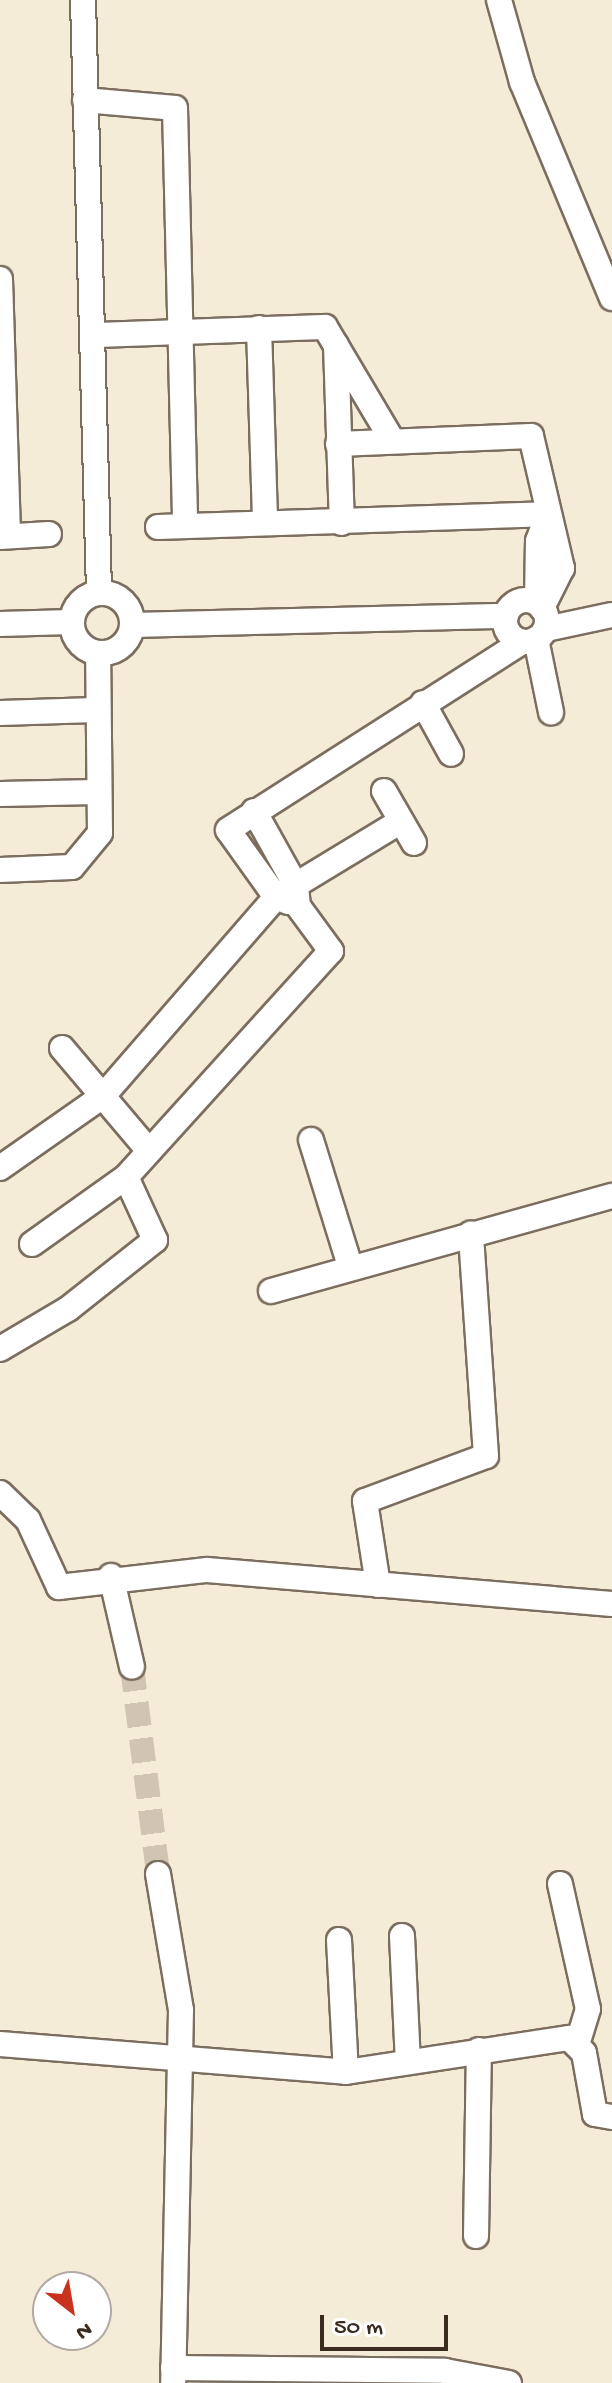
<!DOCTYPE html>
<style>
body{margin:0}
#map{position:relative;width:612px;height:2383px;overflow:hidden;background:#f5ecd7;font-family:"Gochi Hand",sans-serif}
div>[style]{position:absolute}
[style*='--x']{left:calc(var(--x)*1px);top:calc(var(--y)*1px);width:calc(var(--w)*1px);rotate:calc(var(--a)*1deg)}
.minor-tunnel>*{height:24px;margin-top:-12px;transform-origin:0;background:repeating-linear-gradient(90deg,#d0c5b2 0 24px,transparent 0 36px)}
.roads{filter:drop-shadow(2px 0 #7c6e5f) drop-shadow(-2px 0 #7c6e5f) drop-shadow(0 2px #7c6e5f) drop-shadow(0 -2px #7c6e5f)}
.minor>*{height:24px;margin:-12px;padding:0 12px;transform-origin:12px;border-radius:12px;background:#fff}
.minor>.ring{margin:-12px;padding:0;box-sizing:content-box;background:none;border:24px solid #fff;border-radius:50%}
span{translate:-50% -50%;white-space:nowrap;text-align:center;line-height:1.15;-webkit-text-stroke:8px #fff;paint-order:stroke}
.north{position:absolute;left:32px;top:2271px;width:80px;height:80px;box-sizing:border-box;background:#fff;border:2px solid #b1aaa5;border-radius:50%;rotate:149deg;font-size:22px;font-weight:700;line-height:32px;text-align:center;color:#3b2a1e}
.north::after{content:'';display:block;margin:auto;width:28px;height:36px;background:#c8321e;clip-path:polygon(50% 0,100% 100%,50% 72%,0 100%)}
.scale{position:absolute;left:320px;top:2315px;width:128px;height:36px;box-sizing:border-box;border:4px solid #3b2a1e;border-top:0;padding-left:10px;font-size:24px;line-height:28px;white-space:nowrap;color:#3b2a1e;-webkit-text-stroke:6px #fff;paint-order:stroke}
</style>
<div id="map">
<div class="minor-tunnel">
<i style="--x:132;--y:1667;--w:209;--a:82.8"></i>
</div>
<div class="roads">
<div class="minor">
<i style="--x:83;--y:0;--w:593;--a:88.45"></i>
<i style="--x:499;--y:0;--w:85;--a:74.3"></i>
<i style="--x:522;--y:82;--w:234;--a:67.4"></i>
<i style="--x:85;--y:100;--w:90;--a:5.1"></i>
<i style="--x:175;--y:108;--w:418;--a:88.6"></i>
<i style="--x:0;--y:279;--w:257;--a:88.2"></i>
<i style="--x:259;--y:328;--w:194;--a:88.2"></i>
<i style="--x:95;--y:335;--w:230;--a:-2"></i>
<i style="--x:325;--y:327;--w:131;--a:59.3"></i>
<i style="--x:336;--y:345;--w:178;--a:88.1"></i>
<i style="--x:338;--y:444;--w:193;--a:-2.4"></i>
<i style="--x:531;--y:436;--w:136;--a:76.8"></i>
<i style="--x:562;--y:568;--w:45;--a:116.6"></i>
<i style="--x:158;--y:527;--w:388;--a:-1.9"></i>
<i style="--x:0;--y:537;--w:49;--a:-3.5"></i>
<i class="ring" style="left:72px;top:593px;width:36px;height:36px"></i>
<i class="ring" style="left:505px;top:600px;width:18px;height:18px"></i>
<i style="--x:537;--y:603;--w:62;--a:-89.1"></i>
<i style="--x:538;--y:541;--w:25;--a:-69"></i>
<i style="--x:0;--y:624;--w:71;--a:-1.6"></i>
<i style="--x:132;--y:625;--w:374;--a:-1.4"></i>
<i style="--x:546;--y:629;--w:67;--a:-12"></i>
<i style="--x:536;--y:639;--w:75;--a:78.4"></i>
<i style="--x:423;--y:703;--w:58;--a:61.2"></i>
<i style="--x:0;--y:713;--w:95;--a:-1.8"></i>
<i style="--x:384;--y:791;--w:60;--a:60"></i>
<i style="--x:0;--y:794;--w:96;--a:-1.2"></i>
<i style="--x:0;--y:870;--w:72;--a:-2.4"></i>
<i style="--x:72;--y:867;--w:44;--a:-50.5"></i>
<i style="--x:100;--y:833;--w:180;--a:-90.6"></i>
<i style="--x:288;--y:902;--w:13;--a:-157"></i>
<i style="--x:276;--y:897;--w:82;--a:-125.6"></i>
<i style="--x:228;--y:830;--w:349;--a:-32.6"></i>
<i style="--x:62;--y:1048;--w:135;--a:49.8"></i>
<i style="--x:311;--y:1140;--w:132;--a:72.8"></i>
<i style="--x:0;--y:1168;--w:126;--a:-35"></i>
<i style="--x:103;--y:1096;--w:264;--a:-49"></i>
<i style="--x:276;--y:897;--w:146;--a:-31.3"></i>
<i style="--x:32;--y:1244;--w:115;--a:-35.5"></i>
<i style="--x:126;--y:1177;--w:305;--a:-47.8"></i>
<i style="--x:331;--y:951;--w:56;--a:-126.3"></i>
<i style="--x:298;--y:906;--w:20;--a:-96"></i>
<i style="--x:296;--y:886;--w:86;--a:-119.2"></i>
<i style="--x:271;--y:1291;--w:354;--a:-15.6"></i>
<i style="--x:0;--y:1349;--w:79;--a:-30.5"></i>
<i style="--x:68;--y:1309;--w:111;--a:-38.4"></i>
<i style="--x:155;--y:1240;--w:69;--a:-114.7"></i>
<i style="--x:0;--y:1493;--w:39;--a:44"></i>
<i style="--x:28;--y:1520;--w:74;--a:65.2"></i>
<i style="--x:59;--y:1587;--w:149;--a:-6.6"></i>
<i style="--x:207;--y:1570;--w:406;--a:4.8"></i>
<i style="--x:111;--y:1576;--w:93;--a:77"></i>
<i style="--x:378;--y:1585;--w:85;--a:-98.8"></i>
<i style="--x:365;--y:1501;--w:129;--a:-20.4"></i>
<i style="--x:486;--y:1456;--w:223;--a:-93.9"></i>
<i style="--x:158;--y:1874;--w:138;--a:80.4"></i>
<i style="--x:181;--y:2010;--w:373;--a:91.2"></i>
<i style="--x:560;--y:1884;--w:128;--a:77.4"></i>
<i style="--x:588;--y:2009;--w:34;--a:107"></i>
<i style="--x:402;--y:1936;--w:125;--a:87.3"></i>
<i style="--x:339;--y:1940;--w:132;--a:87"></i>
<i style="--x:0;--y:2044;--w:347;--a:4.6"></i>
<i style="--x:346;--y:2072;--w:226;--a:-8.7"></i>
<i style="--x:569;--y:2038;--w:21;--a:45"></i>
<i style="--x:584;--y:2053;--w:62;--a:79.8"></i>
<i style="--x:595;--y:2114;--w:17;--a:10"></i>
<i style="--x:476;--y:2236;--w:186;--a:-89.1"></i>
<i style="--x:173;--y:2368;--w:272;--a:0.6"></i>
<i style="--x:445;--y:2371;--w:65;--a:10.6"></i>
</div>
</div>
<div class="north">N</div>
<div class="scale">50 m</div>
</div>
